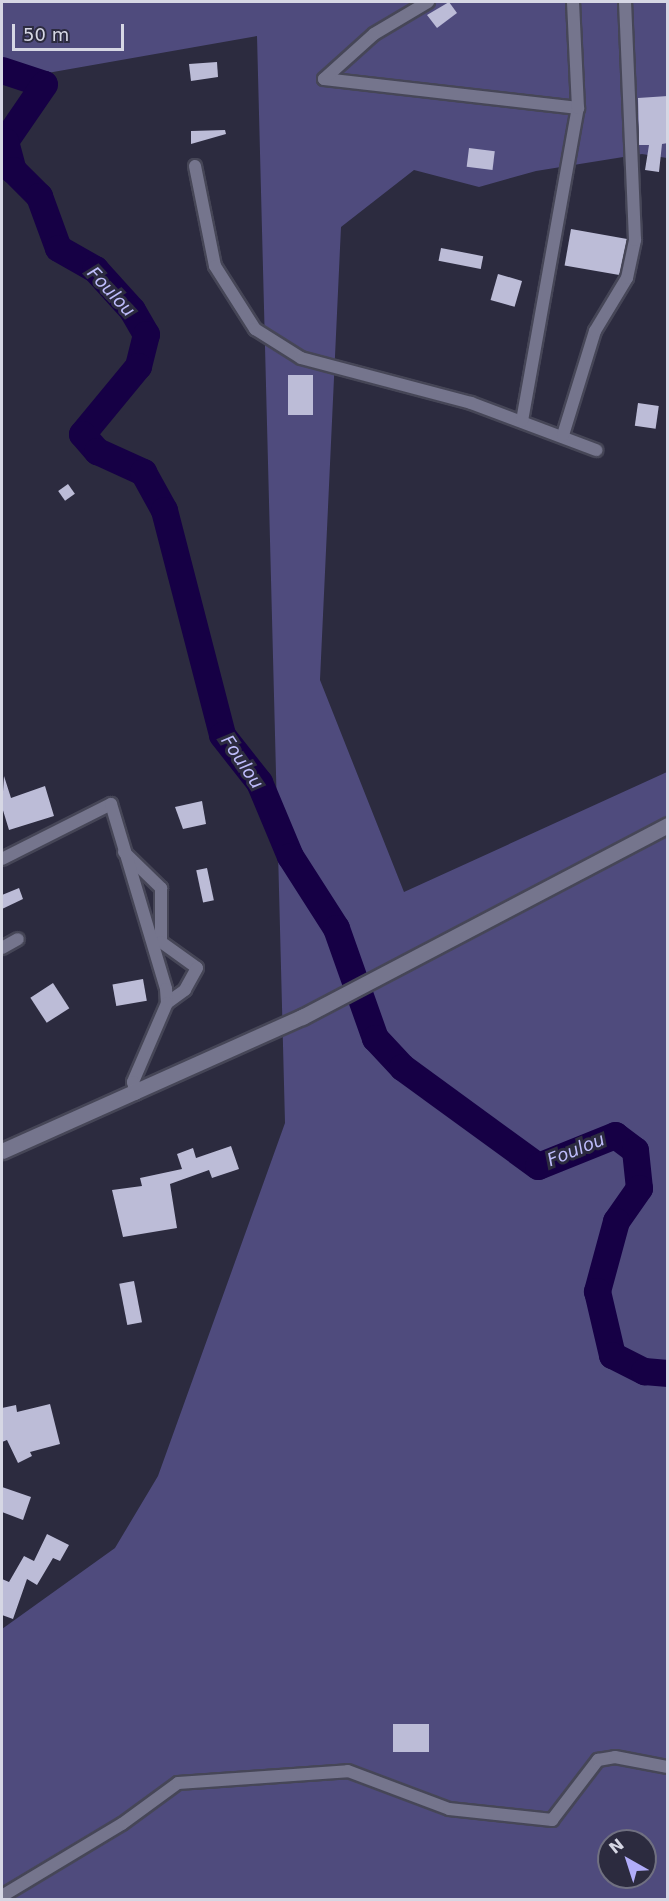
<!DOCTYPE html>
<style>
body{margin:0}
#map{position:relative;width:669px;height:1901px;overflow:hidden;background:#2c2b3f;font-family:"DejaVu Sans",sans-serif}
div>[style]{position:absolute}
[style*='--x']{left:calc(var(--x)*1px);top:calc(var(--y)*1px);width:calc(var(--w)*1px);rotate:calc(var(--a)*1deg)}
.green>*{inset:0;background:#4f4b7d}
.river>*{height:27px;margin:-13.5px;padding:0 13.5px;transform-origin:13.5px;border-radius:13.5px;background:#160045}
.building>*{inset:0;background:#bcbcd7;transform-origin:0 0}
.roads{filter:drop-shadow(2px 0 #464657) drop-shadow(-2px 0 #464657) drop-shadow(0 2px #464657) drop-shadow(0 -2px #464657)}
.minor>*{height:12px;margin:-6px;padding:0 6px;transform-origin:6px;border-radius:6px;background:#75758d}
.tertiary>*{height:15px;margin:-7.5px;padding:0 7.5px;transform-origin:7.5px;border-radius:7.5px;background:#75758d}
span{translate:-50% -50%;white-space:nowrap;text-align:center;line-height:1.15;-webkit-text-stroke:6px #2c2b3f;paint-order:stroke}
.water-label{font-size:18px;color:#bebcfb;font-style:italic}
.frame{position:absolute;inset:0;border:3px solid #d6d7e4;pointer-events:none}
.north{position:absolute;left:597px;top:1829px;width:60px;height:60px;box-sizing:border-box;background:#2c2b3f;border:2px solid #707081;border-radius:50%;rotate:321deg;font-size:16px;font-weight:700;line-height:24px;text-align:center;color:#d6d7e4}
.north::after{content:'';display:block;margin:auto;width:21px;height:27px;background:#b1adfa;clip-path:polygon(50% 0,100% 100%,50% 72%,0 100%)}
.scale{position:absolute;left:12px;top:24px;width:112px;height:27px;box-sizing:border-box;border:3px solid #d6d7e4;border-top:0;padding-left:8px;font-size:18px;line-height:21px;white-space:nowrap;color:#d6d7e4;-webkit-text-stroke:4px #2c2b3f;paint-order:stroke}
</style>
<div id="map">
<div class="green">
<i style="clip-path:polygon(evenodd,2px 2px,667px 2px,667px 158px,642px 154px,536px 171px,479px 187px,414px 170px,341px 227px,320px 680px,404px 892px,667px 772px,667px 1899px,2px 1899px,2px 1629px,115px 1548px,158px 1476px,285px 1123px,257px 36px,2px 81px,2px 2px,609px 1841px,645px 1841px,645px 1877px,609px 1877px,609px 1841px)"></i>
</div>
<div class="river">
<i style="--x:2;--y:70;--w:44;--a:18.4"></i>
<i style="--x:44;--y:84;--w:69;--a:124.4"></i>
<i style="--x:5;--y:141;--w:30;--a:75"></i>
<i style="--x:13;--y:170;--w:37;--a:45"></i>
<i style="--x:39;--y:196;--w:55;--a:69.9"></i>
<i style="--x:58;--y:248;--w:43;--a:29.6"></i>
<i style="--x:95;--y:269;--w:55;--a:47.9"></i>
<i style="--x:132;--y:310;--w:28;--a:60"></i>
<i style="--x:146;--y:334;--w:33;--a:104"></i>
<i style="--x:138;--y:366;--w:88;--a:129.5"></i>
<i style="--x:82;--y:434;--w:23;--a:49"></i>
<i style="--x:97;--y:451;--w:51;--a:24.5"></i>
<i style="--x:143;--y:472;--w:43;--a:61.1"></i>
<i style="--x:164;--y:510;--w:232;--a:75.5"></i>
<i style="--x:222;--y:735;--w:60;--a:51.8"></i>
<i style="--x:259;--y:782;--w:80;--a:67.3"></i>
<i style="--x:290;--y:856;--w:85;--a:57.4"></i>
<i style="--x:336;--y:928;--w:117;--a:70.5"></i>
<i style="--x:375;--y:1038;--w:40;--a:47"></i>
<i style="--x:402;--y:1067;--w:168;--a:36.1"></i>
<i style="--x:538;--y:1166;--w:83;--a:-21.9"></i>
<i style="--x:615;--y:1135;--w:25;--a:37"></i>
<i style="--x:635;--y:1150;--w:38;--a:84"></i>
<i style="--x:639;--y:1188;--w:40;--a:124.9"></i>
<i style="--x:616;--y:1221;--w:73;--a:105.2"></i>
<i style="--x:597;--y:1291;--w:66;--a:76.8"></i>
<i style="--x:612;--y:1355;--w:36;--a:27"></i>
<i style="--x:644;--y:1371;--w:24;--a:5"></i>
</div>
<div class="building">
<i style="clip-path:polygon(449px 2px,457px 13px,437px 28px,427px 15px)"></i>
<i style="clip-path:polygon(217px 62px,218px 77px,191px 81px,189px 64px)"></i>
<i style="clip-path:polygon(668px 96px,668px 143px,662px 144px,659px 172px,645px 170px,649px 145px,639px 145px,638px 98px)"></i>
<i style="clip-path:polygon(225px 130px,226px 134px,191px 144px,191px 131px)"></i>
<i style="left:469px;top:148px;width:26px;height:19px;rotate:7deg"></i>
<i style="left:571px;top:229px;width:57px;height:37px;rotate:10deg"></i>
<i style="left:441px;top:248px;width:43px;height:13px;rotate:11deg"></i>
<i style="left:498px;top:274px;width:25px;height:27px;rotate:16deg"></i>
<i style="left:313px;top:375px;width:40px;height:25px;rotate:90deg"></i>
<i style="left:638px;top:403px;width:21px;height:23px;rotate:8deg"></i>
<i style="left:68px;top:484px;width:12px;height:12px;rotate:55deg"></i>
<i style="clip-path:polygon(4px 776px,11px 798px,45px 786px,54px 816px,9px 830px,2px 807px)"></i>
<i style="clip-path:polygon(202px 801px,206px 824px,183px 829px,175px 807px)"></i>
<i style="left:207px;top:868px;width:33px;height:11px;rotate:78deg"></i>
<i style="clip-path:polygon(19px 888px,23px 899px,2px 909px,2px 895px)"></i>
<i style="left:143px;top:979px;width:22px;height:31px;rotate:80deg"></i>
<i style="left:53px;top:983px;width:30px;height:27px;rotate:57deg"></i>
<i style="clip-path:polygon(231px 1146px,239px 1169px,212px 1178px,209px 1170px,170px 1184px,177px 1228px,123px 1237px,112px 1190px,142px 1186px,140px 1178px,182px 1169px,177px 1154px,193px 1148px,196px 1158px)"></i>
<i style="left:134px;top:1281px;width:42px;height:15px;rotate:79deg"></i>
<i style="clip-path:polygon(50px 1404px,60px 1444px,30px 1452px,32px 1456px,18px 1463px,7px 1440px,2px 1442px,2px 1408px,16px 1405px,17px 1412px)"></i>
<i style="clip-path:polygon(2px 1487px,31px 1497px,23px 1520px,2px 1512px)"></i>
<i style="clip-path:polygon(47px 1534px,69px 1545px,60px 1561px,53px 1558px,37px 1585px,27px 1579px,13px 1619px,2px 1615px,2px 1579px,9px 1582px,24px 1556px,34px 1561px)"></i>
<i style="left:393px;top:1724px;width:36px;height:28px"></i>
</div>
<div class="roads">
<div class="minor">
<i style="--x:324;--y:79;--w:256;--a:6.5"></i>
<i style="--x:324;--y:79;--w:67;--a:-42"></i>
<i style="--x:374;--y:34;--w:63;--a:-30.7"></i>
<i style="--x:195;--y:166;--w:102;--a:78.7"></i>
<i style="--x:215;--y:266;--w:75;--a:57.6"></i>
<i style="--x:255;--y:329;--w:54;--a:32.2"></i>
<i style="--x:301;--y:358;--w:176;--a:14.8"></i>
<i style="--x:471;--y:403;--w:134;--a:20.6"></i>
<i style="--x:522;--y:421;--w:318;--a:-79.9"></i>
<i style="--x:578;--y:108;--w:106;--a:-92.7"></i>
<i style="--x:563;--y:435;--w:109;--a:-72.9"></i>
<i style="--x:595;--y:331;--w:62;--a:-58.9"></i>
<i style="--x:627;--y:278;--w:39;--a:-78"></i>
<i style="--x:635;--y:240;--w:238;--a:-92.4"></i>
<i style="--x:124;--y:852;--w:52;--a:44.2"></i>
<i style="--x:161;--y:888;--w:54;--a:90"></i>
<i style="--x:161;--y:942;--w:44;--a:35.8"></i>
<i style="--x:197;--y:968;--w:25;--a:119"></i>
<i style="--x:185;--y:990;--w:22;--a:144"></i>
<i style="--x:2;--y:859;--w:122;--a:-26.8"></i>
<i style="--x:111;--y:804;--w:193;--a:73.4"></i>
<i style="--x:166;--y:989;--w:14;--a:86"></i>
<i style="--x:167;--y:1003;--w:86;--a:113.3"></i>
<i style="--x:133;--y:1082;--w:12;--a:76"></i>
<i style="--x:2;--y:948;--w:18;--a:-29"></i>
<i style="--x:2;--y:1896;--w:140;--a:-31"></i>
<i style="--x:122;--y:1824;--w:69;--a:-36.2"></i>
<i style="--x:178;--y:1783;--w:170;--a:-4"></i>
<i style="--x:348;--y:1771;--w:108;--a:20.6"></i>
<i style="--x:449;--y:1809;--w:104;--a:6.1"></i>
<i style="--x:552;--y:1820;--w:76;--a:-52.5"></i>
<i style="--x:598;--y:1760;--w:17;--a:-10"></i>
<i style="--x:615;--y:1757;--w:54;--a:10.7"></i>
</div>
<div class="tertiary">
<i style="--x:2;--y:1151;--w:329;--a:-24.1"></i>
<i style="--x:302;--y:1017;--w:413;--a:-27.7"></i>
</div>
</div>
<div class="water-label">
<span style="left:111px;top:292px;rotate:47deg">Foulou</span>
<span style="left:242px;top:762px;rotate:56deg">Foulou</span>
<span style="left:576px;top:1150px;rotate:-22deg">Foulou</span>
</div>
<div class="frame"></div>
<div class="north">N</div>
<div class="scale">50 m</div>
</div>
